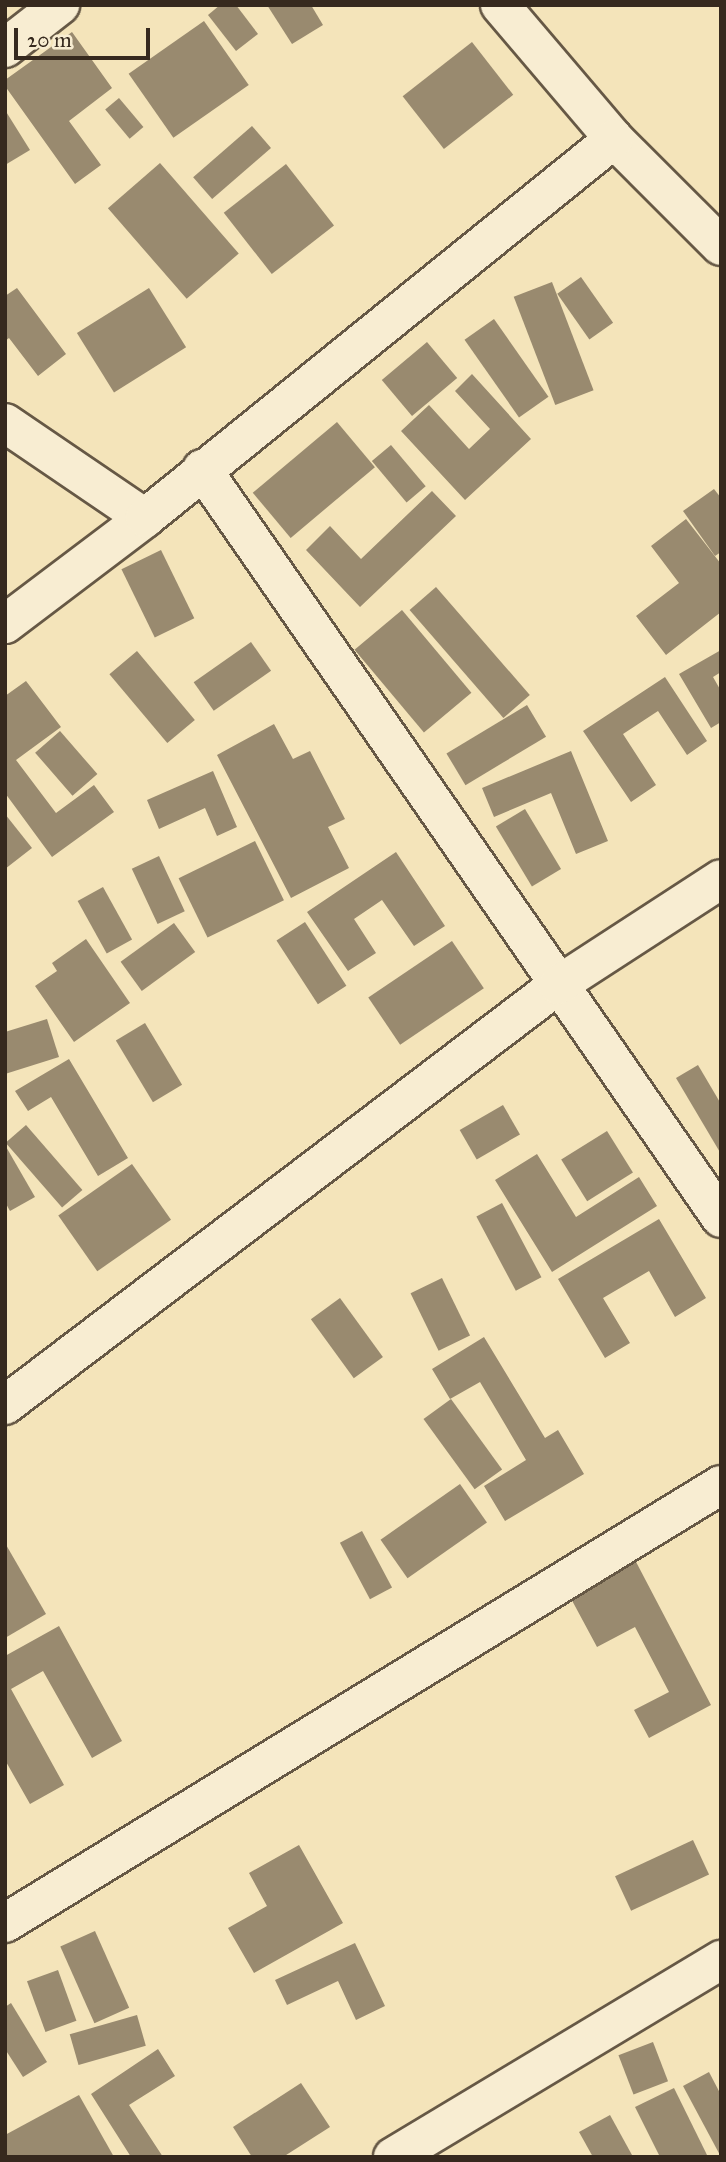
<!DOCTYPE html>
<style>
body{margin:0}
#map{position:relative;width:726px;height:2162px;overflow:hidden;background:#f4e4ba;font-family:"IM FELL Great Primer",serif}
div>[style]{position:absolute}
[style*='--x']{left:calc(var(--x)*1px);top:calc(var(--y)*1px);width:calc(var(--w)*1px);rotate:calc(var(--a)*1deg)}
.building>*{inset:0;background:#998a6f;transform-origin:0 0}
.roads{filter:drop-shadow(2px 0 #665845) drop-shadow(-2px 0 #665845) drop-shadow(0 2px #665845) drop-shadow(0 -2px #665845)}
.street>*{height:38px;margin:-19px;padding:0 19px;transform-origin:19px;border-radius:19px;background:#f8edd2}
span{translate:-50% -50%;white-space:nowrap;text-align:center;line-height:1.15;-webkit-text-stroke:7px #f8edd2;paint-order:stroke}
.frame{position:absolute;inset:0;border:7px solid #36291e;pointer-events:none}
.scale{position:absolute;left:14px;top:28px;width:136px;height:32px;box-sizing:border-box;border:4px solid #36291e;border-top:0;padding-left:9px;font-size:21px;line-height:24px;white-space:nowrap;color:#36291e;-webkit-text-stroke:5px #f8edd2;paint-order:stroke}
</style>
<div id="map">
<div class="building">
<i style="clip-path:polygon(220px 5px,236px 5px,258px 34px,236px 51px,208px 15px)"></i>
<i style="clip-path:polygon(267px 5px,311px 5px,323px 25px,292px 44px)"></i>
<i style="left:204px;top:21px;width:78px;height:92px;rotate:55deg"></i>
<i style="clip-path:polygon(72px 32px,112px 88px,69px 121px,101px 165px,75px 184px,5px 86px,5px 80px)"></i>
<i style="left:472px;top:42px;width:67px;height:88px;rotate:52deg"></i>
<i style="left:119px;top:98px;width:38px;height:18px;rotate:50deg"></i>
<i style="clip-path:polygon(5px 110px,30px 150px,5px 165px)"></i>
<i style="left:252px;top:126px;width:29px;height:78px;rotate:49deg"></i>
<i style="left:160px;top:163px;width:120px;height:69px;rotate:49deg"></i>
<i style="left:286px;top:164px;width:78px;height:79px;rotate:52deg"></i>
<i style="left:581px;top:277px;width:56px;height:29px;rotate:55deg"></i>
<i style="left:552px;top:282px;width:116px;height:41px;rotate:69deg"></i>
<i style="clip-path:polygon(17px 288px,66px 354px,38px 376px,9px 338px,5px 341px,5px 296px)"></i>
<i style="left:149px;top:288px;width:70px;height:85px;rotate:58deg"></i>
<i style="left:494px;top:319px;width:95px;height:36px;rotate:55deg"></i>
<i style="left:427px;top:342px;width:47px;height:59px;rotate:50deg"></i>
<i style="clip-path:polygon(472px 374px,531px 439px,465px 500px,401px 431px,429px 405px,469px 449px,490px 429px,455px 391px)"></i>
<i style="left:337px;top:422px;width:59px;height:110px;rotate:50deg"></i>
<i style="left:391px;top:445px;width:54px;height:25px;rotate:50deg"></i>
<i style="clip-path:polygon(714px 489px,721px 498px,721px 552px,715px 556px,683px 511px)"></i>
<i style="clip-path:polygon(432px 491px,456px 516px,360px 607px,306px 550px,330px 526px,361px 559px)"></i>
<i style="clip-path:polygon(686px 519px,721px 564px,721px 612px,666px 655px,636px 616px,679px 583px,651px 546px)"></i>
<i style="left:161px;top:550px;width:76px;height:44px;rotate:64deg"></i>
<i style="left:436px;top:587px;width:143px;height:35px;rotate:49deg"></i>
<i style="left:402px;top:610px;width:108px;height:62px;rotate:50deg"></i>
<i style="left:251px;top:642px;width:35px;height:70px;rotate:55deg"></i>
<i style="clip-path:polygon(721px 650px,721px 672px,713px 677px,721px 691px,721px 722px,711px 728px,679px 674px)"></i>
<i style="left:137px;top:651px;width:90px;height:36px;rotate:50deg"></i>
<i style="clip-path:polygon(665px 677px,707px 741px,687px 755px,658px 711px,623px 734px,656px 785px,631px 802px,583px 731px)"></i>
<i style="clip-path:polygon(26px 681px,61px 727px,16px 760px,56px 813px,94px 785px,114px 812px,52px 857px,5px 793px,5px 696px)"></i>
<i style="left:527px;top:705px;width:37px;height:94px;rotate:59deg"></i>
<i style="clip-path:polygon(274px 724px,293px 759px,310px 751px,345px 819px,328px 827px,349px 868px,291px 898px,217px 755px)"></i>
<i style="left:60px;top:731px;width:57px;height:33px;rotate:49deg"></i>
<i style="clip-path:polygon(571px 751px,608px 841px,576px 854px,551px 793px,494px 817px,482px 788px)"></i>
<i style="clip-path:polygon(213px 771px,237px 827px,217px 836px,205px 808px,159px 829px,147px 800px)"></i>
<i style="left:525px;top:809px;width:70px;height:34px;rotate:59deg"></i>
<i style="clip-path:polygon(5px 814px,32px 848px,5px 869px)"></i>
<i style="left:255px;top:841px;width:66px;height:85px;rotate:64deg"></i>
<i style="clip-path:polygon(396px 852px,445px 926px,414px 946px,382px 900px,354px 919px,376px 953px,348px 971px,307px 912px)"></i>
<i style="left:159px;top:856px;width:61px;height:30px;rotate:65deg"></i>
<i style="left:103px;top:887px;width:60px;height:29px;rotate:61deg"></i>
<i style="left:305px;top:922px;width:76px;height:34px;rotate:57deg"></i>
<i style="left:174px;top:923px;width:36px;height:66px;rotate:54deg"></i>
<i style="clip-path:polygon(86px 939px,130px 1003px,74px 1042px,35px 986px,57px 971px,52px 963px)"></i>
<i style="left:452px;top:941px;width:57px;height:101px;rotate:56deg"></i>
<i style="clip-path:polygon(47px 1019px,59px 1057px,5px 1074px,5px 1032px)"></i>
<i style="left:145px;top:1023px;width:72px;height:34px;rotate:59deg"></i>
<i style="clip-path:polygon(69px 1059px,128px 1158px,98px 1176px,51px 1097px,28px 1111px,15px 1091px)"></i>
<i style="clip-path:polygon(698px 1065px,721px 1104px,721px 1154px,676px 1078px)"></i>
<i style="left:503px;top:1105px;width:34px;height:50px;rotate:60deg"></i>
<i style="left:26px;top:1125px;width:86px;height:27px;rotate:49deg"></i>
<i style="left:607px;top:1131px;width:49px;height:54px;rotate:58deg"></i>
<i style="clip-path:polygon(5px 1145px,35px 1197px,10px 1211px,5px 1202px)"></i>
<i style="clip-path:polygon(537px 1154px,576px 1217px,639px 1177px,657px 1206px,552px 1272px,495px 1180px)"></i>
<i style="left:132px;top:1164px;width:68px;height:90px;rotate:55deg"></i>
<i style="left:502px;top:1203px;width:84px;height:29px;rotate:62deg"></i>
<i style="clip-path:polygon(659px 1219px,706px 1298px,675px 1317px,649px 1271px,603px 1298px,630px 1343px,605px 1358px,558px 1279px)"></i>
<i style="left:442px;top:1278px;width:64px;height:35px;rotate:64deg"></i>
<i style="left:340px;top:1298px;width:73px;height:36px;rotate:54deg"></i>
<i style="clip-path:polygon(484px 1337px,545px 1438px,558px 1430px,584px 1474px,505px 1521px,484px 1486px,526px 1460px,480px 1382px,450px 1399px,432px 1369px)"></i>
<i style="left:451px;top:1399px;width:87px;height:34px;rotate:54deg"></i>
<i style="left:460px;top:1484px;width:47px;height:97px;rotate:55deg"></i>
<i style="left:362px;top:1531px;width:64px;height:25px;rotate:62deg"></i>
<i style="clip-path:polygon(5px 1543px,46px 1614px,5px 1638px)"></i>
<i style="clip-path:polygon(634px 1558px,711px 1705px,649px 1738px,634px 1710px,669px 1692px,635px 1627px,597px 1647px,568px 1593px)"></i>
<i style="clip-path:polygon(59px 1626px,122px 1741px,92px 1758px,43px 1671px,11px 1689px,64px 1785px,30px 1804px,5px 1760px,5px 1656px)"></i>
<i style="left:693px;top:1840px;width:38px;height:86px;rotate:65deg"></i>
<i style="clip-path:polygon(299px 1845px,343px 1923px,254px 1973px,228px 1928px,267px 1906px,249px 1873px)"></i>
<i style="left:95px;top:1931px;width:84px;height:38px;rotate:66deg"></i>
<i style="clip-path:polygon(355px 1943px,385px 2006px,356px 2020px,338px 1981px,287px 2005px,275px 1980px)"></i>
<i style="left:58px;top:1970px;width:54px;height:33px;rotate:70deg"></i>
<i style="clip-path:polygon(11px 2003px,47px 2062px,23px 2077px,5px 2049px,5px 2007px)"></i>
<i style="left:137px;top:2015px;width:32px;height:70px;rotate:74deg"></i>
<i style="left:653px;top:2042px;width:42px;height:37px;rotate:69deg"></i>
<i style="clip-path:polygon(158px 2049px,175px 2076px,129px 2105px,163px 2157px,131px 2157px,91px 2094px)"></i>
<i style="clip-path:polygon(709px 2072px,721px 2095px,721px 2157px,683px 2086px)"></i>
<i style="clip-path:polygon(301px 2083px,330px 2127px,283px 2157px,252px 2157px,233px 2127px)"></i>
<i style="clip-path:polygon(674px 2088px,708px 2157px,660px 2157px,635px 2107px)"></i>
<i style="clip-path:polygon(79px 2095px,114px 2157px,5px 2157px,5px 2135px)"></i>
<i style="clip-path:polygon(610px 2115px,632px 2155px,629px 2157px,593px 2157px,579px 2132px)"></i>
</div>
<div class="roads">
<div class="street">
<i style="--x:500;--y:5;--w:176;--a:49.6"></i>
<i style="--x:614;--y:139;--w:151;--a:45"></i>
<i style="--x:5;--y:48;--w:70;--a:-38"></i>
<i style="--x:5;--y:423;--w:169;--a:34.2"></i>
<i style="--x:202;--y:469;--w:911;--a:55.28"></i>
<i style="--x:5;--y:624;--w:176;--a:-37.1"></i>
<i style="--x:145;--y:518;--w:603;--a:-38.94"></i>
<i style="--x:5;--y:1405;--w:694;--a:-37.22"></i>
<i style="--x:558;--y:985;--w:194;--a:-33"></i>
<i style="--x:5;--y:1923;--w:839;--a:-31.46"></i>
<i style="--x:393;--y:2157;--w:383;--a:-31"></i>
</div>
</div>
<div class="frame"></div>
<div class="scale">20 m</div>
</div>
